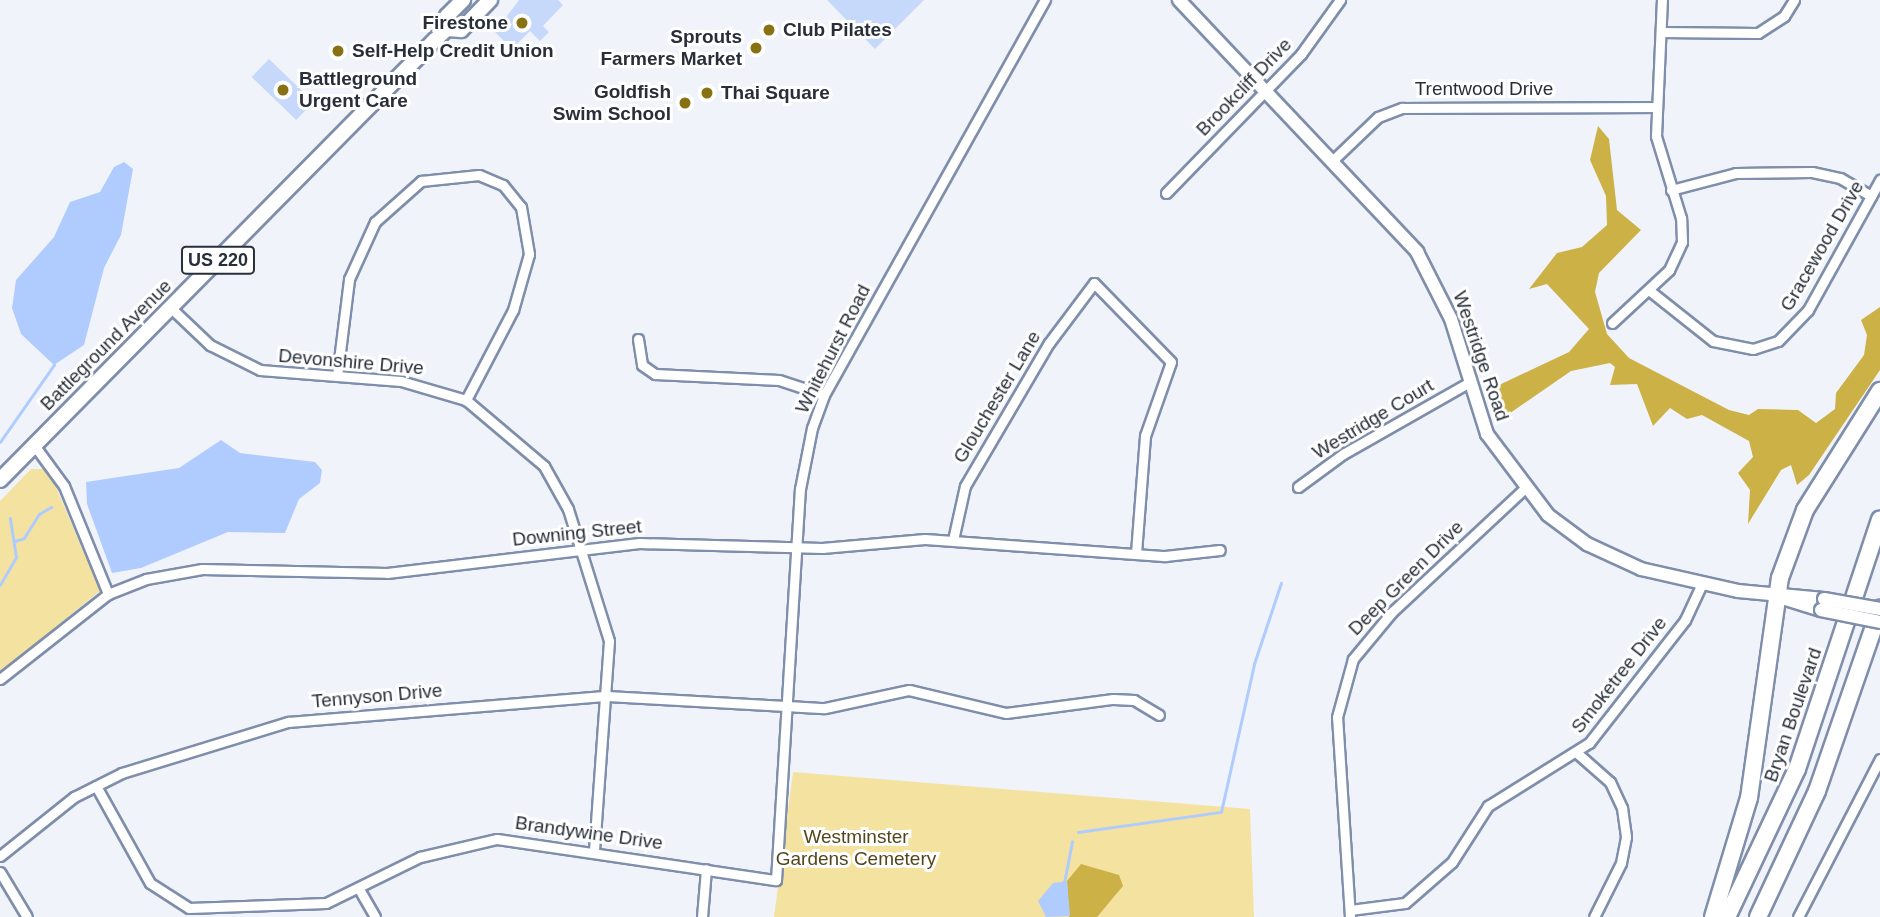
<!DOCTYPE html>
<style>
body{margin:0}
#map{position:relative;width:1880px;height:917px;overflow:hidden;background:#f0f4fa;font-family:Arial,sans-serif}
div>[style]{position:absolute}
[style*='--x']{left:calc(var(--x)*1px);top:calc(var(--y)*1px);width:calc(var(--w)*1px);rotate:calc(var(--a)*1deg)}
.green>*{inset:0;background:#f4e2a0}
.forest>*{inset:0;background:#ccb146}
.water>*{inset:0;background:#b0ccfe}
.stream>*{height:2.5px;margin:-1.25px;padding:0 1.25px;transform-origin:1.25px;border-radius:1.25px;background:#b0ccfe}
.building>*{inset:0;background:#c7d9fb;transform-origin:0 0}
.roads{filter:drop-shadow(2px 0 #7f8eaa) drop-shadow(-2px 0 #7f8eaa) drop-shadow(0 2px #7f8eaa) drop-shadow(0 -2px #7f8eaa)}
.minor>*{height:9px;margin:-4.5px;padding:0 4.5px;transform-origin:4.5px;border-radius:4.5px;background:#fff}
.secondary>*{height:12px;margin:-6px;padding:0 6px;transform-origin:6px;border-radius:6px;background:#fff}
.primary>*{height:14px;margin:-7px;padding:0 7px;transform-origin:7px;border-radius:7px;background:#fff}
.motorway>*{height:16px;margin:-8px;padding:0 8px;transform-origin:8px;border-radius:8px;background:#fff}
.bridges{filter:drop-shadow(2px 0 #7f8eaa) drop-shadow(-2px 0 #7f8eaa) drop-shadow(0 2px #7f8eaa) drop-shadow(0 -2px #7f8eaa)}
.secondary-bridge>*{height:12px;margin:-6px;padding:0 6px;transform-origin:6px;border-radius:6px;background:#fff}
.dots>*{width:19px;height:19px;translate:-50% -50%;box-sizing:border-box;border:4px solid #fff;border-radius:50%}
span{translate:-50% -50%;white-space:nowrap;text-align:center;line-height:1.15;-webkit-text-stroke:6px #fff;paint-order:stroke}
.shield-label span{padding:2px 5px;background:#fff;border:2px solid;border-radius:5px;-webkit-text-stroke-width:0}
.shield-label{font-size:18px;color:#282f3a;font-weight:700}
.poi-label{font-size:19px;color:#282f3a;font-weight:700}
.right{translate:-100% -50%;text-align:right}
.left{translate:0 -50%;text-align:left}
.street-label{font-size:19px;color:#282f3a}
.park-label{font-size:19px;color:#52471b}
</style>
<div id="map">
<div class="green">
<i style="clip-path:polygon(31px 469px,44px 469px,53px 480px,100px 591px,0 672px,0 501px)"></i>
<i style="clip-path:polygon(793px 772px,1250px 809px,1254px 917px,774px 917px)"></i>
</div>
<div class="forest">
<i style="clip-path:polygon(1598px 126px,1609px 139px,1617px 210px,1641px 230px,1599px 273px,1595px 292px,1607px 334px,1629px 358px,1729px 410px,1749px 415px,1758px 409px,1798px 410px,1816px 423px,1835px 409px,1836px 393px,1864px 355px,1867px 335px,1861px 320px,1880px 307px,1880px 370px,1809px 475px,1797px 485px,1791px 465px,1781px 470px,1748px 524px,1750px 490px,1738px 473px,1753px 457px,1749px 441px,1702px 415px,1687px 419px,1670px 408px,1653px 426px,1637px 384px,1610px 385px,1615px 367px,1610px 363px,1571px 371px,1503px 418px,1495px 415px,1493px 391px,1497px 386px,1569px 352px,1589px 329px,1547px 284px,1529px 289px,1557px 253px,1582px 247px,1607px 225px,1606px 196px,1590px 160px)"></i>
<i style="clip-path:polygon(1081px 864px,1119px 875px,1123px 886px,1097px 917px,1069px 917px,1067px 881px)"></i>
</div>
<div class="water">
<i style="clip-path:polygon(124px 162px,133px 169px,121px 235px,104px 268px,84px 345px,54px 365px,21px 334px,12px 308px,16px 280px,54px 237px,70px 202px,100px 192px,114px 167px)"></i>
<i style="clip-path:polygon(221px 440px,240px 453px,315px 462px,322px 470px,320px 483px,299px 499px,285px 533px,228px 532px,141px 568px,112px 573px,87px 504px,86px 482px,179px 468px)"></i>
<i style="clip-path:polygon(1067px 881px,1070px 916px,1046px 917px,1038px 901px,1053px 883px)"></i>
</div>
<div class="stream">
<i style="--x:0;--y:442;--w:94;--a:-55"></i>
<i style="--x:15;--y:541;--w:9;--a:-18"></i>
<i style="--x:24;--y:538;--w:28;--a:-58"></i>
<i style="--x:39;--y:514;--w:14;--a:-30"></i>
<i style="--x:0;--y:585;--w:32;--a:-60"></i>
<i style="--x:16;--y:557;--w:39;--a:-99"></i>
<i style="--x:1078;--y:832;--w:144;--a:-8"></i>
<i style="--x:1221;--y:812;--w:152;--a:-77.4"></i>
<i style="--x:1254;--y:664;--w:85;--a:-71.6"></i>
<i style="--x:1064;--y:883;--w:42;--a:-79"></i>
</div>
<div class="building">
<i style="clip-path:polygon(519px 0,558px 0,563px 5px,543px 26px,549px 32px,540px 41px,530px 31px,512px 49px,495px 32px)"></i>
<i style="clip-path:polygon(827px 0,924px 0,875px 49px)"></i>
<i style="left:269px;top:59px;width:62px;height:25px;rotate:44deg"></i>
</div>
<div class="roads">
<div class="minor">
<i style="--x:1661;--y:32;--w:97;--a:0.6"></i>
<i style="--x:1758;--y:33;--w:31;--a:-33"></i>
<i style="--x:1784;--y:16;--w:19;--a:-58"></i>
<i style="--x:1331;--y:162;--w:65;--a:-43.8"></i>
<i style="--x:1378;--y:117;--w:26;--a:-21"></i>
<i style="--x:1402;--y:108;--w:255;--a:-0.2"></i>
<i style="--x:1671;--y:190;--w:67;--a:-14.7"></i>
<i style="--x:1736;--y:173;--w:76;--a:-0.8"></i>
<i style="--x:1812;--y:172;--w:29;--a:12"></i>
<i style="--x:1840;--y:178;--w:36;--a:30"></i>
<i style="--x:1166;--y:193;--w:194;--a:-45.8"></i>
<i style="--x:1301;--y:54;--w:67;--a:-54.2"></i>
<i style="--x:1650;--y:291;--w:80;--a:38.4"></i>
<i style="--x:1713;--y:341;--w:41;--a:11.3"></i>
<i style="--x:1753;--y:349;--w:26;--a:-18"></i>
<i style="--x:1778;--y:341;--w:43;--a:-45.9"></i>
<i style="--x:1808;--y:310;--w:149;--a:-61"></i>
<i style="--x:171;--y:308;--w:54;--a:43.5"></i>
<i style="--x:210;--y:345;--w:56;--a:26.6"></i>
<i style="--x:260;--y:370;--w:141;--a:4.5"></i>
<i style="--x:401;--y:381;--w:68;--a:16.3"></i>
<i style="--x:466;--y:400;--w:102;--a:40.2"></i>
<i style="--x:544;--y:466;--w:49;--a:60.8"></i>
<i style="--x:568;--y:509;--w:138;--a:72.7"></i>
<i style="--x:609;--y:641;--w:210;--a:94.1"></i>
<i style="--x:1612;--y:323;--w:78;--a:-42.9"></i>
<i style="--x:1669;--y:270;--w:31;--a:-65"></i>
<i style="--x:1682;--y:242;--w:24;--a:-92"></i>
<i style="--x:1681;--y:218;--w:86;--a:-107"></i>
<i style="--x:1656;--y:136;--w:136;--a:-87.5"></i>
<i style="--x:638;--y:339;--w:26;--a:81"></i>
<i style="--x:642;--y:365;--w:16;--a:35"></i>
<i style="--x:655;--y:374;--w:124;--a:2.8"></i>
<i style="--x:779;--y:380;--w:47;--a:18.4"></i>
<i style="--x:337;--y:376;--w:98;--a:-82.9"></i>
<i style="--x:349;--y:279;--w:63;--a:-65.5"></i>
<i style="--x:375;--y:222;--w:62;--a:-41.7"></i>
<i style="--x:421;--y:181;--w:58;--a:-5.9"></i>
<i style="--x:479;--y:175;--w:26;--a:23"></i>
<i style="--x:503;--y:185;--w:28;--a:51"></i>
<i style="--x:521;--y:207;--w:48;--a:80.3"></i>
<i style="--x:529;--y:254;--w:58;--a:105.9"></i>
<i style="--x:513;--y:310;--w:102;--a:117.6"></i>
<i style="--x:34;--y:445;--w:51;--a:53.8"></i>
<i style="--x:64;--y:486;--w:117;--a:67.8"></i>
<i style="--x:1298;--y:487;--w:56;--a:-36.3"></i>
<i style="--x:1343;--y:454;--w:144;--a:-29.6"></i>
<i style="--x:953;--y:540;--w:55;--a:-77.5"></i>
<i style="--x:965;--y:486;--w:166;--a:-59.6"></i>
<i style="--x:1049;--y:343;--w:75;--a:-53.1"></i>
<i style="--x:1094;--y:283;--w:110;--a:45.7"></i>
<i style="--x:1171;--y:362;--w:78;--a:109.4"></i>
<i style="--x:1145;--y:436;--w:118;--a:94.4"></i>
<i style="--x:0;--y:679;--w:137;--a:-38.2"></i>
<i style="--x:108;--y:594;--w:41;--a:-21.5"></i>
<i style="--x:146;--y:579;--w:57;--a:-10.1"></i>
<i style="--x:202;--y:569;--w:185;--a:1.2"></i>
<i style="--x:387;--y:573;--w:254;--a:-6.8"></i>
<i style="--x:639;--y:543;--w:183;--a:1.6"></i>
<i style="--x:822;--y:548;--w:103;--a:-5"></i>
<i style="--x:925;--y:539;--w:241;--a:4.1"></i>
<i style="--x:1165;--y:556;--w:55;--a:-6.2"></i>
<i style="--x:1577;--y:753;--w:44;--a:41.3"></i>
<i style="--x:1610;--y:782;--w:29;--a:65"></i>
<i style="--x:1622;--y:808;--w:29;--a:82"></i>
<i style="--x:1626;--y:837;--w:26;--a:101"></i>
<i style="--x:1621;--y:863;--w:60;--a:116.6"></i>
<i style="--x:96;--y:786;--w:111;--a:60.9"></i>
<i style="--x:150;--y:883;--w:46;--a:32.7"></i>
<i style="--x:189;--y:908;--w:137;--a:-2.1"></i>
<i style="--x:326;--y:903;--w:105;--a:-26.1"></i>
<i style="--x:420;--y:857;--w:79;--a:-13.2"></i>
<i style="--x:497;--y:839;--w:282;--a:8.4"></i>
<i style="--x:776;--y:880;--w:392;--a:-86.5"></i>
<i style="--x:800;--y:489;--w:62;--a:-78.9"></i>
<i style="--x:812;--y:428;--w:35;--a:-70"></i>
<i style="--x:824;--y:395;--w:453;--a:-60.8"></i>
<i style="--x:0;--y:856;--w:95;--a:-38.6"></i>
<i style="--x:74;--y:797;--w:54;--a:-26.6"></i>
<i style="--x:122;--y:773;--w:174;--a:-17.1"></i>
<i style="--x:288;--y:722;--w:320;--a:-4.7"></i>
<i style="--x:607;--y:696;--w:218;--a:3.2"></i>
<i style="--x:825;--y:708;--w:86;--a:-12.1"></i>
<i style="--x:909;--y:690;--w:100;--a:13.3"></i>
<i style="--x:1006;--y:713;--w:108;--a:-7.5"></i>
<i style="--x:1113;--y:699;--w:21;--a:3"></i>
<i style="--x:1134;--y:700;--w:29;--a:31"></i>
<i style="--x:0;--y:872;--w:52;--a:59"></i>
<i style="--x:359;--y:889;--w:32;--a:60"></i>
<i style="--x:1350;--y:910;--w:55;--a:-7.3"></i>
<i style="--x:1405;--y:903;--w:62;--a:-41.1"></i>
<i style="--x:1452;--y:862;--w:67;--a:-57.3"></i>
<i style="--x:1488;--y:806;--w:119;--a:-32"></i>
<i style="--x:1589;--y:743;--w:156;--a:-52"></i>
<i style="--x:1685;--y:620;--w:40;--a:-65"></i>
<i style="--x:702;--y:917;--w:48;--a:-85.2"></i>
<i style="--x:1350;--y:917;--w:200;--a:-93.7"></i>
<i style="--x:1337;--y:717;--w:60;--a:-74.6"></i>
<i style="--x:1353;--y:659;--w:60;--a:-50.4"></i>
<i style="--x:1391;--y:613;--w:182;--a:-43"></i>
<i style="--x:1798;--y:917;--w:178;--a:-62.6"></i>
</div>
<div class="secondary">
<i style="--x:1179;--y:0;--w:347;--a:46.6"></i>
<i style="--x:1417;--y:252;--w:75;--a:63.1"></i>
<i style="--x:1451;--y:319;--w:121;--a:72.6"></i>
<i style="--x:1487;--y:434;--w:101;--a:53"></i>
<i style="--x:1548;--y:515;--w:49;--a:36.6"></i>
<i style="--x:1587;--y:544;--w:60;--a:24.8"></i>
<i style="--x:1641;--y:569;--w:99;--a:12.8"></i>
<i style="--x:1738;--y:591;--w:86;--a:5.3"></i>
<i style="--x:1776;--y:596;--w:47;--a:17.3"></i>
</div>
<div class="primary">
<i style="--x:447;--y:29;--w:13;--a:-90"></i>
<i style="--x:447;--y:16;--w:23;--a:-45"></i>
<i style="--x:0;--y:480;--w:619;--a:-45.33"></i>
<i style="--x:435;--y:40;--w:16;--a:-43"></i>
<i style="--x:447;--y:29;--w:14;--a:4"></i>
<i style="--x:461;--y:30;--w:42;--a:-46"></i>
</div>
<div class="motorway">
<i style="--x:1713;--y:917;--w:124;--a:-73.2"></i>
<i style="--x:1749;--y:798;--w:222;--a:-82"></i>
<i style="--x:1780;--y:578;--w:72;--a:-69.8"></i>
<i style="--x:1805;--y:510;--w:141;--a:-57.8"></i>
<i style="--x:1727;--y:917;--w:164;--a:-64.7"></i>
<i style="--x:1797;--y:769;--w:263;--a:-71.6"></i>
<i style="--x:1758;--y:917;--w:139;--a:-64.9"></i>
<i style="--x:1817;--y:791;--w:193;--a:-70.9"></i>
</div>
</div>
<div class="bridges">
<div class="secondary-bridge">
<i style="--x:1824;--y:599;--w:57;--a:10.1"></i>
<i style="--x:1821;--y:610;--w:60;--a:11.5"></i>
</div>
</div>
<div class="dots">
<i style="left:522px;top:23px;background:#877112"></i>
<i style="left:769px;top:30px;background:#877112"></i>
<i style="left:756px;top:48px;background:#877112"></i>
<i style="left:338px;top:51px;background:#877112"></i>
<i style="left:283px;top:90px;background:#877112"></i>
<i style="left:707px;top:93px;background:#877112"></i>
<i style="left:685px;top:103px;background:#877112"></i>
</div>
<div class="shield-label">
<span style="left:218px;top:260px">US 220</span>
</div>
<div class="poi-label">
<span class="right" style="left:508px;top:23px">Firestone</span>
<span class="left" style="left:783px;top:30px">Club Pilates</span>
<span class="right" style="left:742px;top:48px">Sprouts<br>Farmers Market</span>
<span class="left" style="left:352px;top:51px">Self-Help Credit Union</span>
<span class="left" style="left:299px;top:90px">Battleground<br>Urgent Care</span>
<span class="right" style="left:671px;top:103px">Goldfish<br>Swim School</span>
<span class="left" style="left:721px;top:93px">Thai Square</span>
</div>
<div class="street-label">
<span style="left:1244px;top:87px;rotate:-46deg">Brookcliff Drive</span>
<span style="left:1484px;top:89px">Trentwood Drive</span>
<span style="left:1822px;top:246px;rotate:-60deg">Gracewood Drive</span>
<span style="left:106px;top:345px;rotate:-45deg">Battleground Avenue</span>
<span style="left:833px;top:349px;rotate:-63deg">Whitehurst Road</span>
<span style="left:1481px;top:356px;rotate:71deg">Westridge Road</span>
<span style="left:351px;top:362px;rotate:5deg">Devonshire Drive</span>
<span style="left:997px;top:397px;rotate:-59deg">Glouchester Lane</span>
<span style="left:1373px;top:419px;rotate:-31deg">Westridge Court</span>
<span style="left:577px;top:533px;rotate:-6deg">Downing Street</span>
<span style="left:1406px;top:578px;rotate:-45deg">Deep Green Drive</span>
<span style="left:1619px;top:675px;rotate:-52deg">Smoketree Drive</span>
<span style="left:377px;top:696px;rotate:-5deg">Tennyson Drive</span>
<span style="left:1793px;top:715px;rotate:-71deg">Bryan Boulevard</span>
<span style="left:589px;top:833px;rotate:8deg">Brandywine Drive</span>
</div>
<div class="park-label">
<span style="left:856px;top:848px">Westminster<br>Gardens Cemetery</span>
</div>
</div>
